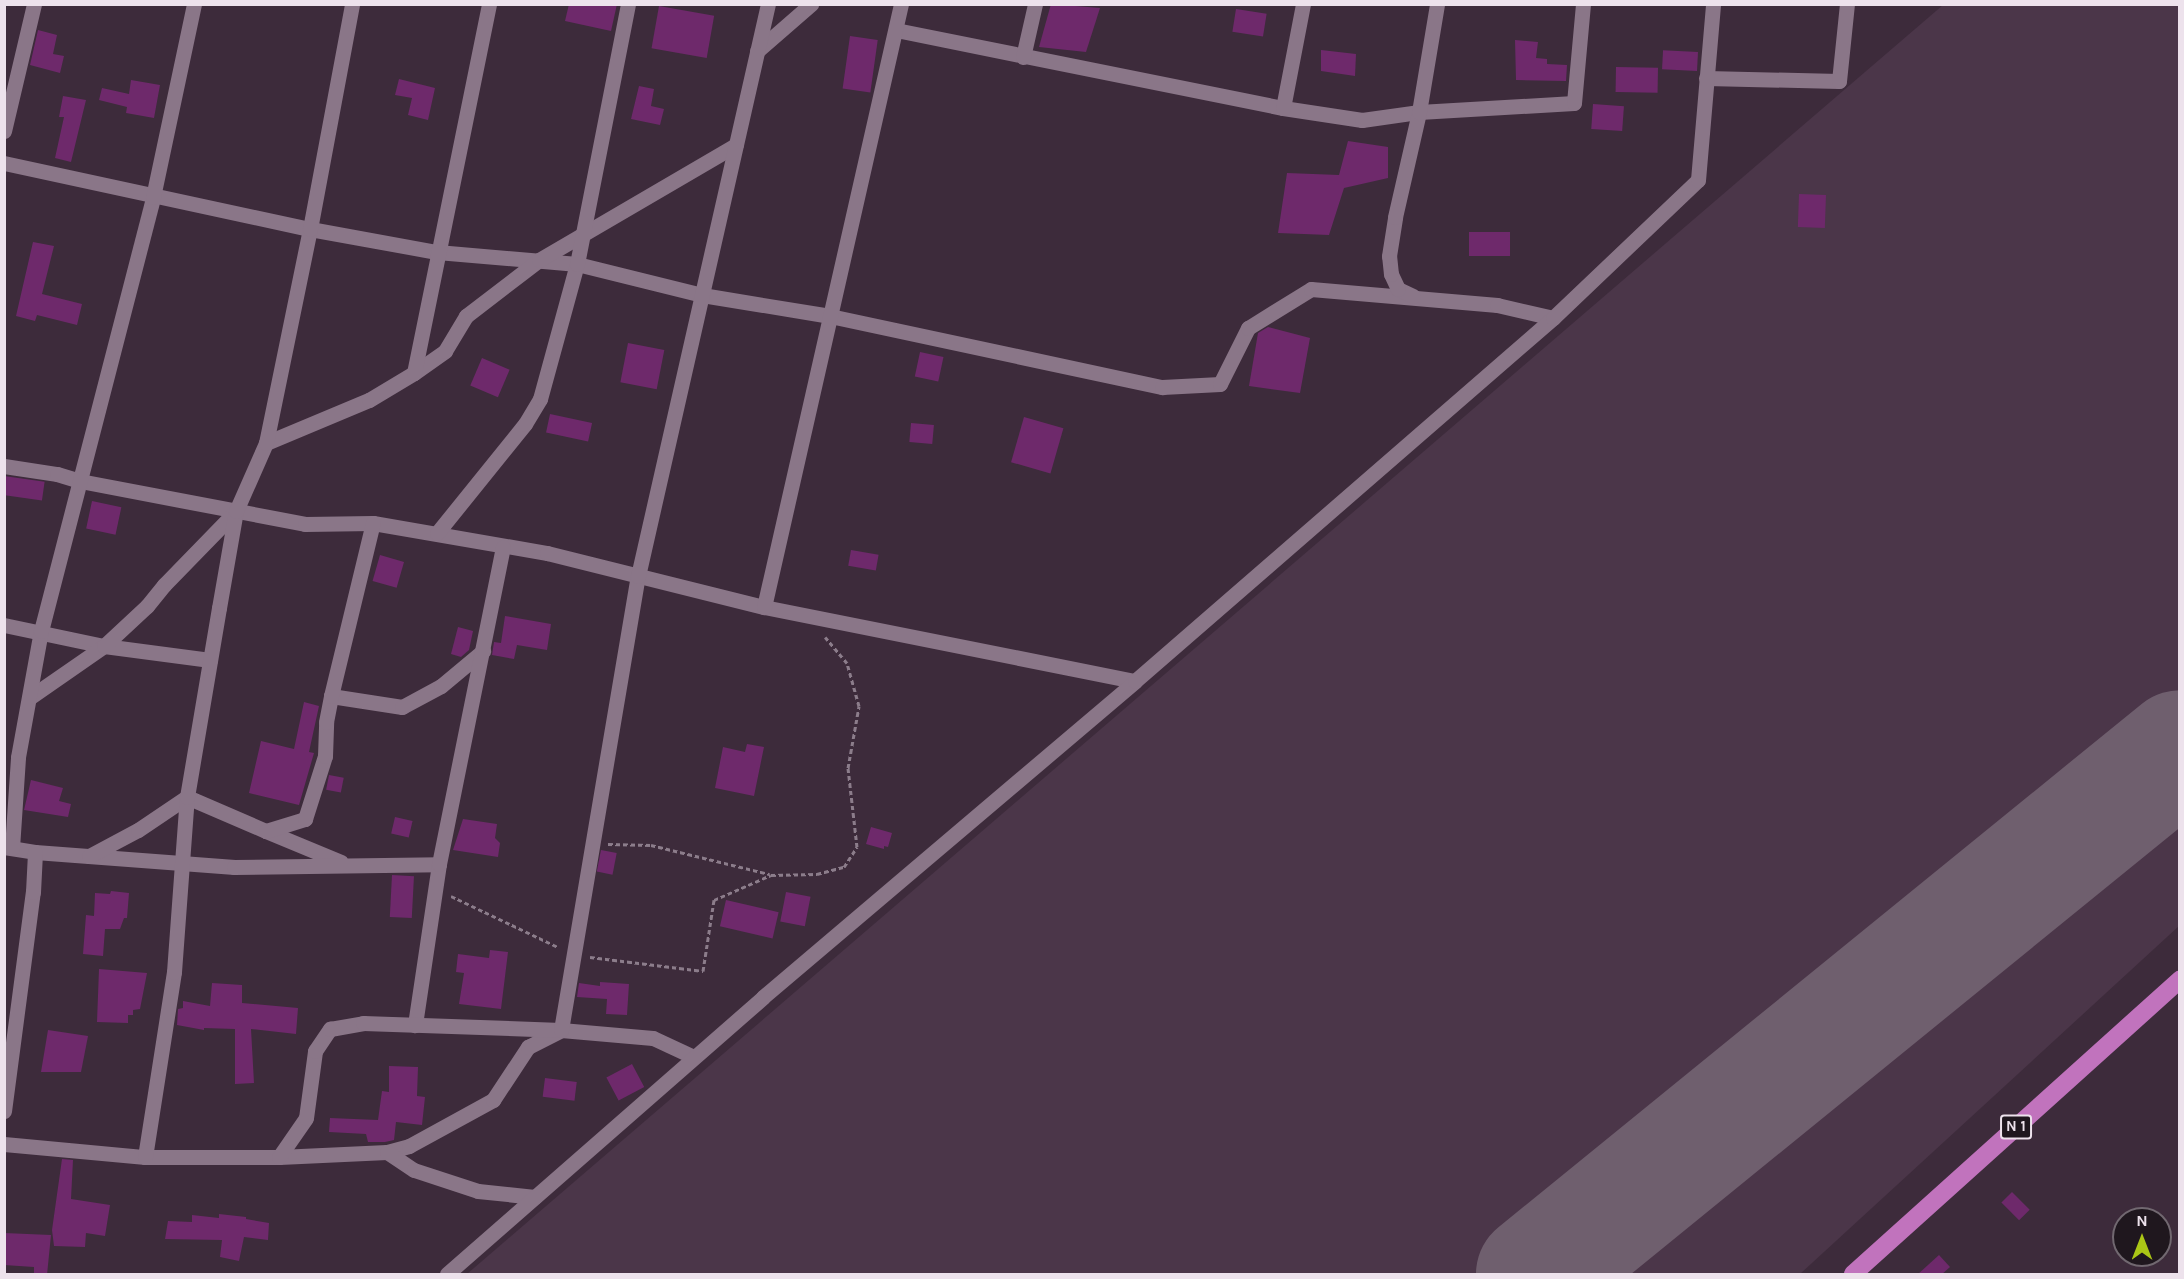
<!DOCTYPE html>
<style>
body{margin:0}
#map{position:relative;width:2184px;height:1279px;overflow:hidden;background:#3d2b3b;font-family:Karla,sans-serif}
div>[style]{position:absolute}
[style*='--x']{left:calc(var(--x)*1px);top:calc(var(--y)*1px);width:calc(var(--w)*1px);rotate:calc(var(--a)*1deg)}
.built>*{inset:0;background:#4b3649}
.runway>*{height:120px;margin:-60px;padding:0 60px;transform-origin:60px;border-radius:60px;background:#6f5f6e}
.building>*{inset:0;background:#6e296b;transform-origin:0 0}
.path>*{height:3px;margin-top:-1.5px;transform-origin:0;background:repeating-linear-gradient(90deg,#8c7d8b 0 4.5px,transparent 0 7.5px)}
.minor>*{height:15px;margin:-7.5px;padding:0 7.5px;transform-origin:7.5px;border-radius:7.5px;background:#8a7688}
.trunk>*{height:18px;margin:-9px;padding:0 9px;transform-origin:9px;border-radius:9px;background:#c173bd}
span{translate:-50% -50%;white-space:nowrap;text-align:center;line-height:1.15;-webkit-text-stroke:6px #1f171e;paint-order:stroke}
.shield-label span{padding:2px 4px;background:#1f171e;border:2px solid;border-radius:4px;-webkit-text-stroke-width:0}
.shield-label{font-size:15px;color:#ede2ec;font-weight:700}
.frame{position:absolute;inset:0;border:6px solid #ede2ec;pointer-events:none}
.north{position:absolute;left:2112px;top:1207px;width:60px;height:60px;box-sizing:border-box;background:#1f171e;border:2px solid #716870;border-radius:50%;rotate:0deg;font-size:16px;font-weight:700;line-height:24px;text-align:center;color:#ede2ec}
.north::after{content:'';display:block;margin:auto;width:21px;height:27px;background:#abc616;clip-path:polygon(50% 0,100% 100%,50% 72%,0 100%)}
</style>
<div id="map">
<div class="built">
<i style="clip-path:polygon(1943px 5px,2179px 5px,2179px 926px,1800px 1274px,467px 1274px)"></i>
</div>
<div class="runway">
<i style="--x:1536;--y:1274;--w:830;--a:-39.13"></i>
</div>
<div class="building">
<i style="clip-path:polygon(569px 4px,617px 4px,611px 31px,565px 21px)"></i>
<i style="clip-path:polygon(1051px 4px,1100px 8px,1086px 52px,1039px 47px)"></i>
<i style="left:659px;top:6px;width:56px;height:43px;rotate:10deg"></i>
<i style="left:1236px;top:9px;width:31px;height:23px;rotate:9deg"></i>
<i style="clip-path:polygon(38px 30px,57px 35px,53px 54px,64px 56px,60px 73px,30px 65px)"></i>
<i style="left:850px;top:36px;width:28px;height:53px;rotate:8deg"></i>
<i style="clip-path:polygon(1515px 40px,1538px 42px,1536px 58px,1547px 59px,1547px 64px,1567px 65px,1566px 81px,1516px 80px)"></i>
<i style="clip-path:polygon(1321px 50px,1356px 54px,1355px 76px,1321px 71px)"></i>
<i style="left:1698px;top:52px;width:19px;height:35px;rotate:93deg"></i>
<i style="left:1616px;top:67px;width:42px;height:25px;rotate:1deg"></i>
<i style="clip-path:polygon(399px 79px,435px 88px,428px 120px,408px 115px,412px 98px,395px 95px)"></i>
<i style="clip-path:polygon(131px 80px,160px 85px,154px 118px,126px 113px,127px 107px,99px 100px,102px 88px,129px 94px)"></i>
<i style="clip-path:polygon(639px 86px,654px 89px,651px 106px,664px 109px,660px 125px,631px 119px)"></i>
<i style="clip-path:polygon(63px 96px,86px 100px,71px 162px,55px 158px,64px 117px,59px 117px)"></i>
<i style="left:1593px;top:104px;width:31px;height:25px;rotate:4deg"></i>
<i style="clip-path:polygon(1348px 141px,1388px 147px,1388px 178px,1344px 188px,1329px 235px,1278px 233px,1287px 173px,1339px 175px)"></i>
<i style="left:1799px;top:194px;width:27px;height:33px;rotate:2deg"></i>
<i style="left:1469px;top:232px;width:41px;height:24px"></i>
<i style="clip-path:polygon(33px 242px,54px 246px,42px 294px,82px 304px,77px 325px,37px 315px,35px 321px,16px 316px)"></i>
<i style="clip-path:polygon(1268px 327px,1310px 338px,1300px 393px,1249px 386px,1258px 333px)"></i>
<i style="left:628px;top:343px;width:37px;height:40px;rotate:11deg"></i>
<i style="left:920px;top:352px;width:24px;height:25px;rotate:12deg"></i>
<i style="left:482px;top:358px;width:30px;height:30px;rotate:23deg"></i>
<i style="left:550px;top:414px;width:43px;height:19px;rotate:12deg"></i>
<i style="left:1024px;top:417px;width:41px;height:47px;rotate:16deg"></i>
<i style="left:911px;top:423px;width:23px;height:19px;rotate:5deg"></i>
<i style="left:4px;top:476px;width:41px;height:19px;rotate:8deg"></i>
<i style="left:92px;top:501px;width:30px;height:28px;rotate:12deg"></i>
<i style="left:851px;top:550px;width:28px;height:16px;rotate:10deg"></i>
<i style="left:380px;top:555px;width:25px;height:27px;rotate:16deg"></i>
<i style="clip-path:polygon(505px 616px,551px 624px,547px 650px,517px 645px,514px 659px,492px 655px,494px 642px,501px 643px)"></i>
<i style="clip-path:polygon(458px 627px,473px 631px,469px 650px,461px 657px,451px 654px)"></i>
<i style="clip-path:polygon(304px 702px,319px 706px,309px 752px,314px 753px,299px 805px,249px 793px,261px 741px,294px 749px)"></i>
<i style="clip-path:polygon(747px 744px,764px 747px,754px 796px,715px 788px,723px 747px,745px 752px)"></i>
<i style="left:329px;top:775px;width:15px;height:15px;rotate:11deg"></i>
<i style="clip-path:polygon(31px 780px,63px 788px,59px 801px,71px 804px,68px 817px,24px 810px)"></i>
<i style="left:395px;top:817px;width:18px;height:17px;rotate:13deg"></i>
<i style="clip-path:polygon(463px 819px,497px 824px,495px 838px,500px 843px,498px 857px,453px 850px)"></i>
<i style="clip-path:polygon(871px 827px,892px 833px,888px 847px,884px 846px,884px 849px,866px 844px)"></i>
<i style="left:601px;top:850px;width:16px;height:22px;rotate:11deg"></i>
<i style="left:392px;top:875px;width:22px;height:42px;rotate:3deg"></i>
<i style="clip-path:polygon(111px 891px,129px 893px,127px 918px,124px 918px,120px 929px,105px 929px,103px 956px,83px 954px,86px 915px,94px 916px,95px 893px,110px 894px)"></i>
<i style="left:786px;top:892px;width:25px;height:30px;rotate:11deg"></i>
<i style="left:726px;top:900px;width:54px;height:27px;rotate:13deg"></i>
<i style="clip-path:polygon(490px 950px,508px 952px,501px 1009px,459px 1004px,464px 973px,456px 972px,458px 954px,489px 958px)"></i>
<i style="clip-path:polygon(99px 969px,147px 973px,140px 1009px,133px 1010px,133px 1015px,128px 1015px,128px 1023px,97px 1022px)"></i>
<i style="clip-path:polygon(600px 982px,629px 984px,627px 1015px,606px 1014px,607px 999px,577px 997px,579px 983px,600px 986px)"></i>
<i style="clip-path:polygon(212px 983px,242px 985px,242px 1003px,298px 1008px,296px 1034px,251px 1029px,254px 1083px,235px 1084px,235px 1029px,204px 1028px,204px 1030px,177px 1025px,178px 1009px,183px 1008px,183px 1001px,210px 1006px)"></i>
<i style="clip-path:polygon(48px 1030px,88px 1036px,81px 1072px,41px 1072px)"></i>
<i style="left:632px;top:1064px;width:26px;height:29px;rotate:62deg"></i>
<i style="clip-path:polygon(389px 1066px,418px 1067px,417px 1096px,425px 1097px,422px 1125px,396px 1122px,394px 1140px,385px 1142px,368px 1142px,366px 1134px,329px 1132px,330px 1118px,378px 1120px,382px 1091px,389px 1092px)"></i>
<i style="left:545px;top:1078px;width:32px;height:19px;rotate:7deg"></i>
<i style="clip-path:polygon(62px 1159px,73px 1160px,71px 1199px,110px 1205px,105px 1236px,86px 1233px,85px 1247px,54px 1246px,52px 1230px)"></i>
<i style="left:2012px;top:1192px;width:25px;height:15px;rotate:45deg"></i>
<i style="clip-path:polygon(219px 1214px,246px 1217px,246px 1219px,269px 1223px,268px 1240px,244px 1237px,239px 1261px,220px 1257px,222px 1240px,165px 1239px,168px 1221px,192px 1222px,192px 1215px,219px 1218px)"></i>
<i style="clip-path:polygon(4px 1233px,51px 1235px,47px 1275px,34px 1275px,34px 1267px,4px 1265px)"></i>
<i style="clip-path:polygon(1939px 1255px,1950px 1267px,1941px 1275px,1917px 1275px)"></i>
</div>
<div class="path">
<i style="--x:608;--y:844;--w:43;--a:1.3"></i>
<i style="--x:651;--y:845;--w:122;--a:13.8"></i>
<i style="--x:451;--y:896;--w:119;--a:25.5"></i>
<i style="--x:590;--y:957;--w:114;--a:7.1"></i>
<i style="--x:703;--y:971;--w:72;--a:-81.2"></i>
<i style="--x:714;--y:900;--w:62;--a:-23.7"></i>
<i style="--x:771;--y:875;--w:46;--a:-1.2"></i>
<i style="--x:817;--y:874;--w:28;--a:-15"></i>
<i style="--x:844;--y:867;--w:24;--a:-57"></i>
<i style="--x:857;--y:847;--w:80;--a:-96.5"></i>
<i style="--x:848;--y:768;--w:63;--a:-79.9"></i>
<i style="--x:859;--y:706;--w:45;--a:-105.6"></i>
<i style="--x:847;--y:663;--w:34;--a:-130"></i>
</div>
<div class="minor">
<i style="--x:896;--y:30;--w:395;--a:11.4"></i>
<i style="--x:1283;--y:108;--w:80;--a:8.6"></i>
<i style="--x:1362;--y:120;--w:58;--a:-8"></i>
<i style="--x:1419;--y:112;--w:155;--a:-3.3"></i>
<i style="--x:1574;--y:103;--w:99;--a:-84.8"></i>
<i style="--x:757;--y:51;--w:72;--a:-41"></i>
<i style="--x:1023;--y:57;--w:54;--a:-77.2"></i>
<i style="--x:1706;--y:78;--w:133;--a:1.3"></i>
<i style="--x:1839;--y:81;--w:77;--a:-84.1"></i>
<i style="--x:1283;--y:108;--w:106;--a:-79.1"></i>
<i style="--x:4;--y:131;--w:130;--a:-76.7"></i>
<i style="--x:4;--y:163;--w:313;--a:12.2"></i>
<i style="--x:310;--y:229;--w:129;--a:10.3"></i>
<i style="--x:437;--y:252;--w:141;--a:4.9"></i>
<i style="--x:577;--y:264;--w:129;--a:13.9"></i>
<i style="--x:702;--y:295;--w:130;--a:9.3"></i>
<i style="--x:830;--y:316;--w:340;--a:12.1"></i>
<i style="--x:1162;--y:387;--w:58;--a:-3"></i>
<i style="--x:1220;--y:384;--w:63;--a:-63.4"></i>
<i style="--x:1248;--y:328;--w:74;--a:-31.8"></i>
<i style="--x:1311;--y:289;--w:187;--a:4.9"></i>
<i style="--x:1497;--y:305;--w:57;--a:13.1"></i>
<i style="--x:1413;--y:296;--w:17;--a:-155"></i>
<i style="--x:1398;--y:289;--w:17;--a:-115"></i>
<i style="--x:1391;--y:274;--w:18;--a:-96"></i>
<i style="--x:1389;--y:256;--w:39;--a:-81"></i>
<i style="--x:1395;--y:217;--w:108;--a:-77.1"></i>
<i style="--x:1419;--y:112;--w:109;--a:-80.5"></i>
<i style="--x:414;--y:373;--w:38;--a:-35"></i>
<i style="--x:445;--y:351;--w:41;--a:-59"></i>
<i style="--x:466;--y:316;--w:92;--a:-37.5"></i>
<i style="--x:539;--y:260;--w:228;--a:-30.3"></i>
<i style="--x:266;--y:443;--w:112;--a:-22.7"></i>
<i style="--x:369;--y:400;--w:52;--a:-31"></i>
<i style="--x:414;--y:373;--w:377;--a:-78.5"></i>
<i style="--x:4;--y:466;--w:54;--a:8.6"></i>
<i style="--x:57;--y:474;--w:24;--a:17"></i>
<i style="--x:80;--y:481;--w:229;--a:10.8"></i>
<i style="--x:305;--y:524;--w:68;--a:-0.8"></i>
<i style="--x:373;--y:523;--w:177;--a:9.8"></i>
<i style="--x:547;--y:553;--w:224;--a:14"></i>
<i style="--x:764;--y:607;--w:378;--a:11.3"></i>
<i style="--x:437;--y:533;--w:140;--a:-51.1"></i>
<i style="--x:525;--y:424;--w:29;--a:-59"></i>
<i style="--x:540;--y:399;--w:140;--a:-74.7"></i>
<i style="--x:577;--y:264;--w:265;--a:-78.9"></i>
<i style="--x:764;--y:607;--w:618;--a:-77.2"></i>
<i style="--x:4;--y:625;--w:102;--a:11.9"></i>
<i style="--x:104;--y:646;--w:107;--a:7.5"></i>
<i style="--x:331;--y:696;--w:72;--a:8.8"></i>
<i style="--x:402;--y:707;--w:44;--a:-28.3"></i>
<i style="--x:441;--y:686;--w:55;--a:-39.8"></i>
<i style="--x:29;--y:698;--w:91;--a:-34.7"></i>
<i style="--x:104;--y:646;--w:59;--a:-42.9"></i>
<i style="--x:147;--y:606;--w:27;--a:-51"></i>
<i style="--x:164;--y:585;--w:103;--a:-45.8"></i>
<i style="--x:266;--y:831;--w:81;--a:22.5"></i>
<i style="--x:4;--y:847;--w:31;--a:9"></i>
<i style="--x:35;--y:852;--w:200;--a:4.3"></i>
<i style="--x:234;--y:867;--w:205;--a:-0.8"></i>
<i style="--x:439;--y:864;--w:163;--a:98.5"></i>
<i style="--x:12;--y:848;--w:91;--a:-86.2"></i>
<i style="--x:18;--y:757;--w:128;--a:-79.7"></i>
<i style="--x:41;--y:631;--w:448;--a:-75.5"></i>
<i style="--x:153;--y:197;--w:197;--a:-78"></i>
<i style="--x:89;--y:856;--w:55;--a:-28"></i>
<i style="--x:138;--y:830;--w:59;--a:-34"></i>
<i style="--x:187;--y:797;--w:86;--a:23.3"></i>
<i style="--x:266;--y:831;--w:41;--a:-17.1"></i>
<i style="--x:305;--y:819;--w:66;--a:-72.4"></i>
<i style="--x:325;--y:756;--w:34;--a:-88"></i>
<i style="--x:326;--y:722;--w:26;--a:-79"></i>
<i style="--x:331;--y:696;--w:178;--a:-76.4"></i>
<i style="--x:439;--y:864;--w:323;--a:-78.6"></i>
<i style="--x:4;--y:1111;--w:221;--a:-82.5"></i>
<i style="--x:33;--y:892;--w:40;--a:-87.1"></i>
<i style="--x:4;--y:1144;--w:142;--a:5.3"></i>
<i style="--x:145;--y:1157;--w:134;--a:0"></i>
<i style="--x:279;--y:1157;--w:108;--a:-2.7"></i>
<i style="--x:387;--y:1152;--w:23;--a:-15"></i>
<i style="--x:409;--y:1146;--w:96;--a:-28.7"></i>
<i style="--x:493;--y:1100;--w:64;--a:-56.6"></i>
<i style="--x:528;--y:1047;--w:37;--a:-27"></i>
<i style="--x:561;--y:1030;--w:92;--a:5"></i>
<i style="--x:653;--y:1038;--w:45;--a:24.9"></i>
<i style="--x:387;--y:1152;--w:32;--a:34"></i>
<i style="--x:414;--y:1170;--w:67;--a:18.2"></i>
<i style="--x:478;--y:1191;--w:57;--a:6"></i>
<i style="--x:145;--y:1157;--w:187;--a:-81.1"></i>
<i style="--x:174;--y:972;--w:175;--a:-85.8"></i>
<i style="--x:187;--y:797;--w:192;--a:-80.4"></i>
<i style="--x:219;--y:608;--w:98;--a:-80.1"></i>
<i style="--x:236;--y:511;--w:74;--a:-66.2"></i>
<i style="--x:266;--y:443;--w:218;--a:-78.4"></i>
<i style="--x:310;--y:229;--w:229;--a:-79.4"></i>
<i style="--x:279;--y:1157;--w:47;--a:-55.3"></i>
<i style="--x:306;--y:1118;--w:68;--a:-82.3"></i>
<i style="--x:315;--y:1051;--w:27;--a:-56"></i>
<i style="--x:330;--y:1029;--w:34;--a:-10"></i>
<i style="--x:363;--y:1023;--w:198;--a:2"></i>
<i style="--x:561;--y:1030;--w:460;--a:-80.4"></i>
<i style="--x:638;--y:576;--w:587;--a:-77.2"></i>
<i style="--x:447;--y:1274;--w:420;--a:-41.2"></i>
<i style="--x:763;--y:997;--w:488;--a:-40.3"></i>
<i style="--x:1135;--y:681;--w:554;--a:-40.97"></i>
<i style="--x:1553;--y:318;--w:200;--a:-43.6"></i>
<i style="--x:1698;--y:180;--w:177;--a:-85.1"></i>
</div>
<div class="trunk">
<i style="--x:1853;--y:1274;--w:440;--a:-42"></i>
</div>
<div class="shield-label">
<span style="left:2016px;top:1127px">N 1</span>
</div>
<div class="frame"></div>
<div class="north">N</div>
</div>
